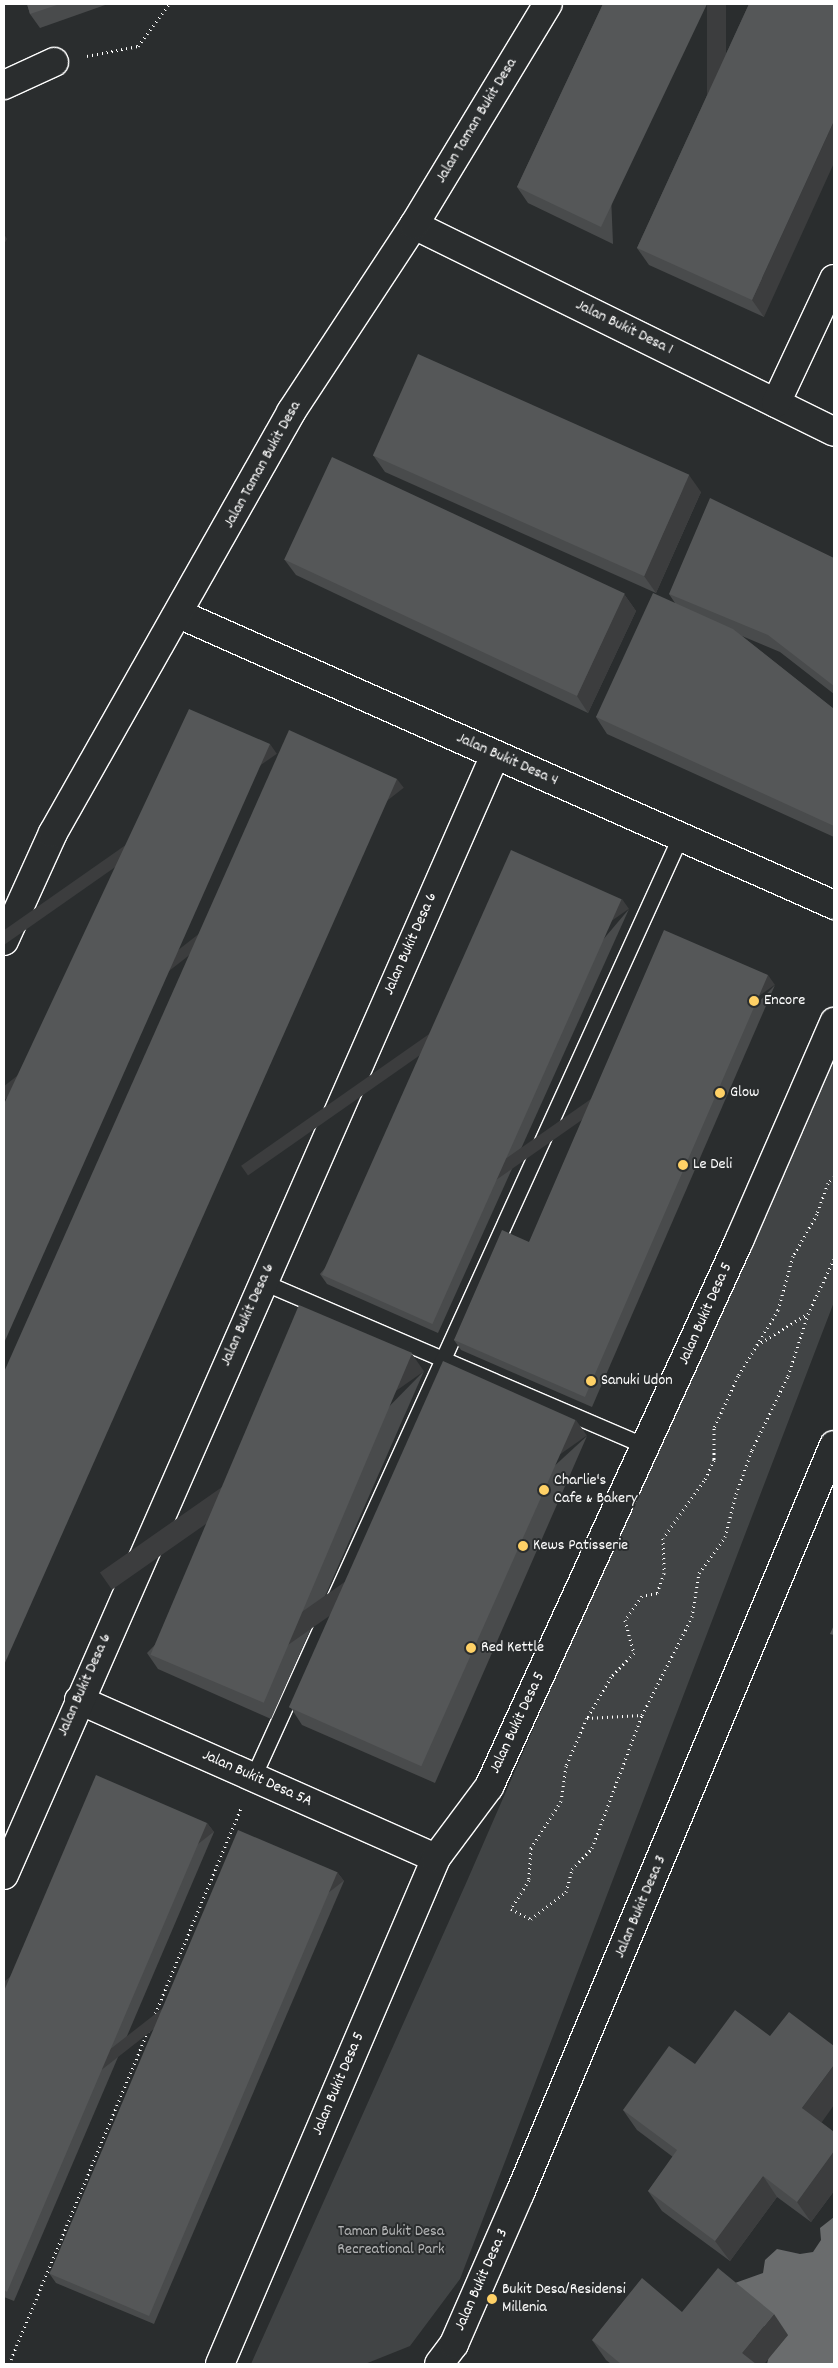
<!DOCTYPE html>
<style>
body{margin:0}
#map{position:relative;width:838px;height:2368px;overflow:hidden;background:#2a2d2e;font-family:Dekko,sans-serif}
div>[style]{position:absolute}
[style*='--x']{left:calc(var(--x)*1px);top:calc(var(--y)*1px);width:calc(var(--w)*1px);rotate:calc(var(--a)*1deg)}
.green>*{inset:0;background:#414445}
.water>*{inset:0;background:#6a6c6d}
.path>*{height:3px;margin-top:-1.5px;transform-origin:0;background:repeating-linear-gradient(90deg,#fff 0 1px,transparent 0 5px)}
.roads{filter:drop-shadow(1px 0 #fff) drop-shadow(-1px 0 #fff) drop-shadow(0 1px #fff) drop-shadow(0 -1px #fff)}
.service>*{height:15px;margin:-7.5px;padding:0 7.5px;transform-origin:7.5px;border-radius:7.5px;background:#2a2d2e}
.minor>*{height:28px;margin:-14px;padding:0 14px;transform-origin:14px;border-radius:14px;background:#2a2d2e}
.tertiary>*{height:28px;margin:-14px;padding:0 14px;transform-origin:14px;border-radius:14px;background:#2a2d2e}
.wall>*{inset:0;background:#494b4c}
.shaded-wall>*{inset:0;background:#3c3d3e;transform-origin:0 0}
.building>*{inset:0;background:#555758;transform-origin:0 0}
.dots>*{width:14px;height:14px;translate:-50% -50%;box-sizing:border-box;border:2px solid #2a2d2e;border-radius:50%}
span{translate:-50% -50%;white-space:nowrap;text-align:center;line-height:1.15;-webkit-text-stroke:4px #2a2d2e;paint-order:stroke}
.street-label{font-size:16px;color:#fff}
.poi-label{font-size:16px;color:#fff}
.left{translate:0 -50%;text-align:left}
.park-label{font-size:16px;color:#b3b4b5}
.frame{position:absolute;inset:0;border:5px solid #fff;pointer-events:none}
</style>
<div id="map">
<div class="green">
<i style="clip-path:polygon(834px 1038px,834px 1302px,460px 2279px,410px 2346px,365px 2364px,251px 2364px,467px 1881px)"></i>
</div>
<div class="water">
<i style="clip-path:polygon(834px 2217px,834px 2364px,767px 2364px,773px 2340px,735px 2283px,763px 2273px,765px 2260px,777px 2249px,800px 2254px,813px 2252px,821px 2240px,820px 2228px)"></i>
</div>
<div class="path">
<i style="--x:87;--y:56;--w:52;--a:-11.1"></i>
<i style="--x:138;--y:46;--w:52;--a:-53.6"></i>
<i style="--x:834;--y:1177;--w:8;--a:135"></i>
<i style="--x:828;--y:1183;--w:33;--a:110"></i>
<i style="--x:817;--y:1214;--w:48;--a:119.7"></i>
<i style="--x:793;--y:1256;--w:56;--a:105.5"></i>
<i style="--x:778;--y:1310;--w:77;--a:121.2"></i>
<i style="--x:738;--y:1376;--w:57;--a:114.8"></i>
<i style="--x:714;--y:1428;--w:32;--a:90"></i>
<i style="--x:714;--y:1460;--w:23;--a:115"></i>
<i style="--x:704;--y:1481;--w:70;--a:125.7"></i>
<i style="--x:663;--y:1538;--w:35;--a:88"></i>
<i style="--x:664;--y:1573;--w:21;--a:109"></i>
<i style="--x:657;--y:1593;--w:15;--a:169"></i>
<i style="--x:642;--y:1596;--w:29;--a:125"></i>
<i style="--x:625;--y:1620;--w:34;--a:75"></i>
<i style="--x:634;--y:1653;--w:33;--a:134"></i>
<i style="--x:611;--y:1677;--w:48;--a:120.3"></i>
<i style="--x:587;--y:1718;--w:52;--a:113.6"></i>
<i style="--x:566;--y:1766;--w:35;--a:98"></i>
<i style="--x:561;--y:1801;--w:56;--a:122.6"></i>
<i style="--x:531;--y:1848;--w:32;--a:94"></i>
<i style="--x:529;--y:1880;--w:34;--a:122"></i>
<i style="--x:511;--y:1909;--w:22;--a:27"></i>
<i style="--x:531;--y:1919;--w:44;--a:-37.6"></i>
<i style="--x:566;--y:1892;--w:24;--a:-75"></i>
<i style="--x:572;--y:1869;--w:29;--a:-46"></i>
<i style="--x:592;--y:1848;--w:142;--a:-69.4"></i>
<i style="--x:642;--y:1715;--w:110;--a:-63"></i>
<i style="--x:692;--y:1617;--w:45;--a:-81"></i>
<i style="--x:699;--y:1573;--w:44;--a:-54.2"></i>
<i style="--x:725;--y:1537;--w:44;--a:-75.7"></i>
<i style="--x:736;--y:1494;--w:47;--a:-70"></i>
<i style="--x:752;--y:1450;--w:82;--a:-64.1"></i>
<i style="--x:788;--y:1376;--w:65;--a:-72.1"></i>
<i style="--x:808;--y:1314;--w:61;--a:-64.7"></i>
<i style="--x:757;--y:1345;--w:59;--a:-31.8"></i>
<i style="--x:587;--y:1718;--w:55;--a:-3.1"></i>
<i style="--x:9;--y:2364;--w:602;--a:-67.35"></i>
</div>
<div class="roads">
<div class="service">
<i style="--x:263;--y:1282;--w:417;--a:23.2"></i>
<i style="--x:253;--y:1777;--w:1032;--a:-65.57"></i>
</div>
<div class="minor">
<i style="--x:4;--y:85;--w:55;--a:-24.7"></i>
<i style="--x:414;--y:225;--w:468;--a:26.2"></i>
<i style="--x:776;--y:403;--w:137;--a:-64.9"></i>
<i style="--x:179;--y:614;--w:717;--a:23.95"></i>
<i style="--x:79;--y:1700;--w:390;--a:23.9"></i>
<i style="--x:4;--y:1875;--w:1223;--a:-66.33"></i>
<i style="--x:220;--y:2364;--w:550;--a:-66.88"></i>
<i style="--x:436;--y:1858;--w:89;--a:-53.3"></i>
<i style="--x:489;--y:1787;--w:601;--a:-65.4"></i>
<i style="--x:739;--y:1241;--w:239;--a:-66.5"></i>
<i style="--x:439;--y:2364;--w:25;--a:-53"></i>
<i style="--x:454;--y:2344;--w:165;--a:-66.4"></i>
<i style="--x:520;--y:2193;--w:811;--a:-67.23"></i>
</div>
<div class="tertiary">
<i style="--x:4;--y:941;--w:119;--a:-65.6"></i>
<i style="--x:53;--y:833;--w:484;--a:-60.5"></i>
<i style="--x:291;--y:412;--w:224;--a:-56.7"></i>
<i style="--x:414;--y:225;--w:258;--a:-58.8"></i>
</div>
</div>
<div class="wall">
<i style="clip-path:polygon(27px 4px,108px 4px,40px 28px,30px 14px)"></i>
<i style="clip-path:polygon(603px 4px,613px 244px,528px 203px,517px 187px)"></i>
<i style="clip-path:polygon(749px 4px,764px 317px,649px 265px,637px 248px)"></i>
<i style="clip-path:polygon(373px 455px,701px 492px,656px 593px,385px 472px)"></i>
<i style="clip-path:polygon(834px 558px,834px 694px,780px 652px,742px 636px,834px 709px,834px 837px,607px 734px,596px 717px,675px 603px,669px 594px)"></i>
<i style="clip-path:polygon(284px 559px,624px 594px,636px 611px,588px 713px,296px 575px)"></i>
<i style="clip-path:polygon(629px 909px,438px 1333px,327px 1284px,320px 1274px)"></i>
<i style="clip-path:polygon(775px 985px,592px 1407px,461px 1350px,454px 1340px,529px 1242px)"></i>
<i style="clip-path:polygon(424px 1371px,271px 1719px,158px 1669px,147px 1653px)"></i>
<i style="clip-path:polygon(587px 1436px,435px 1783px,302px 1725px,291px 1708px)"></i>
<i style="clip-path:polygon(207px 1823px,214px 1832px,14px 2301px,4px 2297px,4px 1991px)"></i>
<i style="clip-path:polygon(337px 1872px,344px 1881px,154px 2324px,56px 2283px,49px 2273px)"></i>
<i style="clip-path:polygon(695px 2064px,821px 2122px,834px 2132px,834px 2191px,811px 2222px,777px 2197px,730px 2261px,662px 2211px,648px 2191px,673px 2157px,637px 2130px,623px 2110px)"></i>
<i style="clip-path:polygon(788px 2335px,764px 2364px,611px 2364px,606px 2360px,592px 2340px)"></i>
</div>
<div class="shaded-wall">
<i style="left:707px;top:4px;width:19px;height:247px"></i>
<i style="clip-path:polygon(834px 121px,834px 163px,764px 317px,752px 300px)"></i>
<i style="clip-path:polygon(4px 234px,7px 239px,4px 244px)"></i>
<i style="clip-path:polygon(689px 475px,701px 492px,656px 593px,644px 576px)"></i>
<i style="clip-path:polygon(624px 594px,636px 611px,588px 713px,577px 696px)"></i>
<i style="left:270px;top:744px;width:12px;height:655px;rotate:55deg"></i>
<i style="left:397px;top:779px;width:11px;height:969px;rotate:52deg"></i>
<i style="left:622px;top:899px;width:12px;height:465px;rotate:55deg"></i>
<i style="left:768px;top:975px;width:12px;height:460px;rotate:55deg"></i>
<i style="left:412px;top:1354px;width:21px;height:381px;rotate:55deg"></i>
<i style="left:576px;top:1420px;width:19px;height:378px;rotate:55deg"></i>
<i style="left:207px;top:1823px;width:11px;height:510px;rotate:52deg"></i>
<i style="left:337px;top:1872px;width:11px;height:482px;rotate:52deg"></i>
<i style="clip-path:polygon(834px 2065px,834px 2105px,817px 2129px,802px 2108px)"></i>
<i style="clip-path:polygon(834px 2151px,834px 2191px,811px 2222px,797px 2202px)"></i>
<i style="clip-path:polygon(763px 2176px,777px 2197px,730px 2261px,715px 2241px)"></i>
<i style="clip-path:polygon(774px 2314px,788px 2335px,764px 2364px,750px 2364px,742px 2353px)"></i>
</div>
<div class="building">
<i style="clip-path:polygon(27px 4px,60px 4px,30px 14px)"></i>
<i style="clip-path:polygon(603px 4px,707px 4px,601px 227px,517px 187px)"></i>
<i style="clip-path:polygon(749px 4px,834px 4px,834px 121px,752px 300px,637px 248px)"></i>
<i style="left:418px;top:354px;width:297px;height:111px;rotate:24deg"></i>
<i style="left:332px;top:457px;width:323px;height:113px;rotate:25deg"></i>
<i style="clip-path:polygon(710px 498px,834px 558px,834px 686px,768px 635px,669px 594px)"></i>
<i style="clip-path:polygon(653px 593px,733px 629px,834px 709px,834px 826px,596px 717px)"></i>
<i style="clip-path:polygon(189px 709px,270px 744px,4px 1343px,4px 1104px)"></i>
<i style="clip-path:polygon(289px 730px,397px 779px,4px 1665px,4px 1372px)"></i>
<i style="left:511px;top:850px;width:121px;height:465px;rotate:24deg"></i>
<i style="clip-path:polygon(664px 930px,768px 975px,585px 1397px,454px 1340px,502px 1230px,529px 1242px)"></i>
<i style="left:299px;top:1305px;width:123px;height:380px;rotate:23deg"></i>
<i style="left:443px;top:1361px;width:145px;height:379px;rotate:24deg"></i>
<i style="clip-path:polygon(834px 1625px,834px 1635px,830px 1634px)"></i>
<i style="clip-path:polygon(96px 1775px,207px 1823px,7px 2292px,4px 2290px,4px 1991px)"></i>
<i style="left:238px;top:1830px;width:108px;height:482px;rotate:23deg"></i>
<i style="clip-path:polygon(735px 2010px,770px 2036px,789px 2012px,834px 2046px,834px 2065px,802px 2108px,834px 2132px,834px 2151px,797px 2202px,763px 2176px,715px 2241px,648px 2191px,677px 2150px,623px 2110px,669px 2046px,695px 2064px)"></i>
<i style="clip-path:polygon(718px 2268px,774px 2314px,742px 2353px,756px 2364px,621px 2364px,592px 2340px,642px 2278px,682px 2312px)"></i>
</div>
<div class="dots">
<i style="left:754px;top:1001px;background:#ffd166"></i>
<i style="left:720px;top:1093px;background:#ffd166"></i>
<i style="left:683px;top:1165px;background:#ffd166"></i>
<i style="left:591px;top:1381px;background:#ffd166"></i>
<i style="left:544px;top:1490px;background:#ffd166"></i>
<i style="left:523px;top:1546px;background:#ffd166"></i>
<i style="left:471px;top:1648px;background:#ffd166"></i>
<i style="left:492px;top:2299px;background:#ffd166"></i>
</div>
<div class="street-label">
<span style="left:477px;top:121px;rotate:-59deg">Jalan Taman Bukit Desa</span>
<span style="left:624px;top:328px;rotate:26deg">Jalan Bukit Desa 1</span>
<span style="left:263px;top:465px;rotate:-61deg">Jalan Taman Bukit Desa</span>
<span style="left:507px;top:760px;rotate:24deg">Jalan Bukit Desa 4</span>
<span style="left:411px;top:944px;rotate:-66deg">Jalan Bukit Desa 6</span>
<span style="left:706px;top:1314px;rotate:-66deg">Jalan Bukit Desa 5</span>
<span style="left:248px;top:1315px;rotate:-66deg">Jalan Bukit Desa 6</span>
<span style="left:85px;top:1685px;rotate:-66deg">Jalan Bukit Desa 6</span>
<span style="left:518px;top:1723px;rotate:-65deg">Jalan Bukit Desa 5</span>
<span style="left:257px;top:1779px;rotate:24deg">Jalan Bukit Desa 5A</span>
<span style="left:641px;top:1907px;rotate:-67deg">Jalan Bukit Desa 3</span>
<span style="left:339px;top:2084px;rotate:-67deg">Jalan Bukit Desa 5</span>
<span style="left:482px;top:2280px;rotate:-66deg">Jalan Bukit Desa 3</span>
</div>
<div class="poi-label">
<span class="left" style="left:764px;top:1001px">Encore</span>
<span class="left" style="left:730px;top:1093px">Glow</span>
<span class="left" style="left:693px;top:1165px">Le Deli</span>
<span class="left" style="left:601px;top:1381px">Sanuki Udon</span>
<span class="left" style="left:554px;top:1490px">Charlie's<br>Cafe &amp; Bakery</span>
<span class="left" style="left:533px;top:1546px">Kews Patisserie</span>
<span class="left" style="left:481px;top:1648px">Red Kettle</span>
<span class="left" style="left:502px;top:2299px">Bukit Desa/Residensi<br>Millenia</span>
</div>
<div class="park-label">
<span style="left:391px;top:2241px">Taman Bukit Desa<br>Recreational Park</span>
</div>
<div class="frame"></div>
</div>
